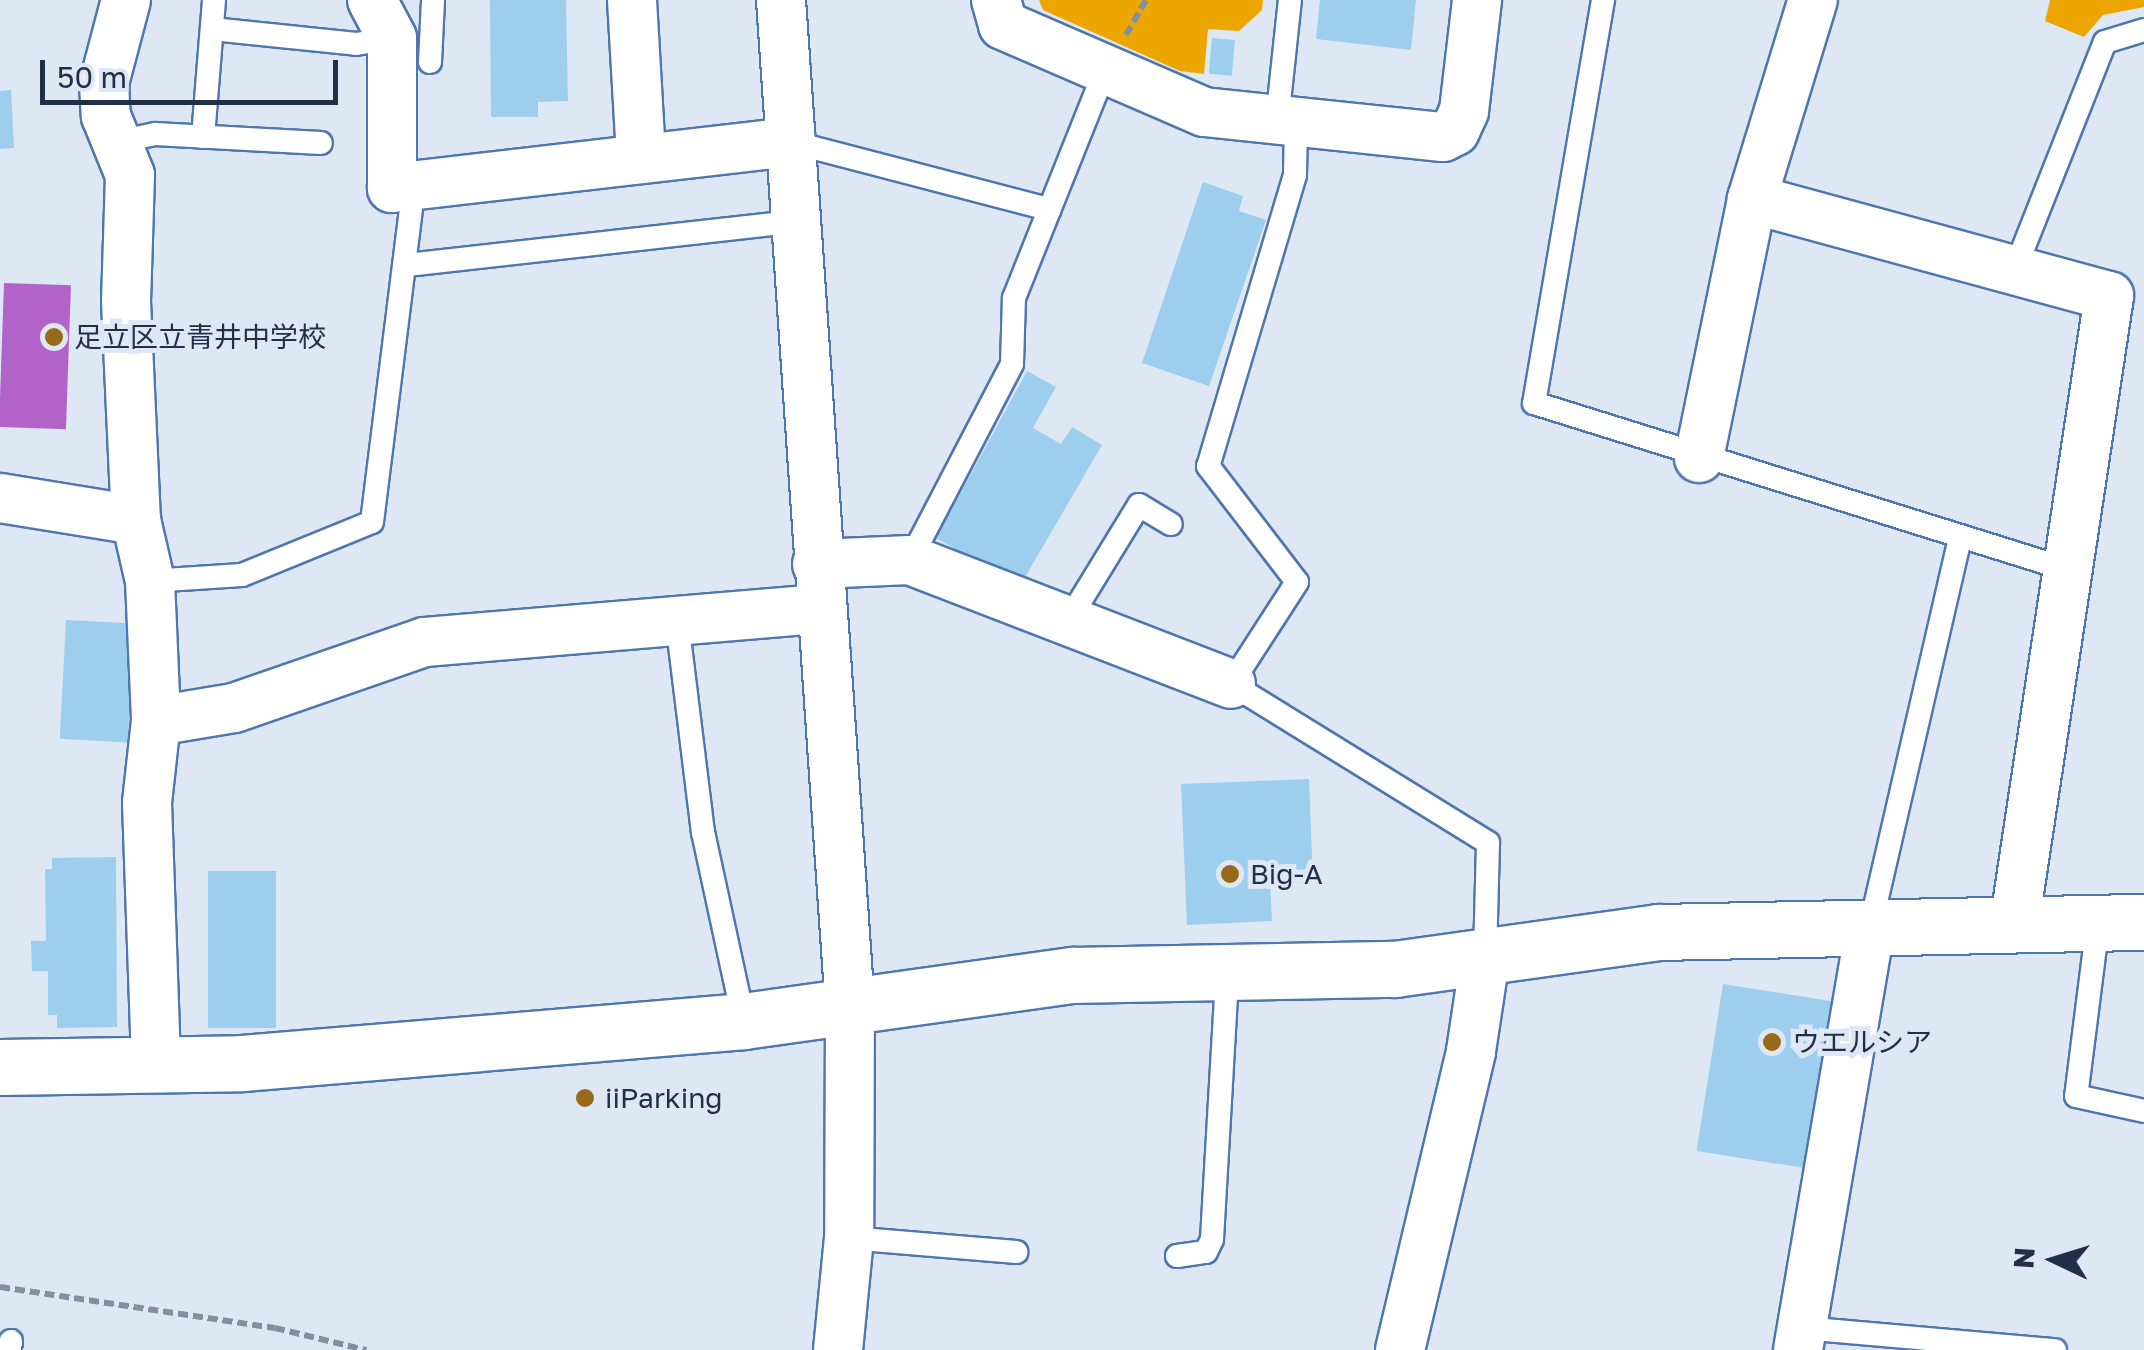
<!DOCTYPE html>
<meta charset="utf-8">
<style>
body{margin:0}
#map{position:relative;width:2144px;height:1350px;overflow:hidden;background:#dee7f4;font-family:"Golos Text","Noto Sans JP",sans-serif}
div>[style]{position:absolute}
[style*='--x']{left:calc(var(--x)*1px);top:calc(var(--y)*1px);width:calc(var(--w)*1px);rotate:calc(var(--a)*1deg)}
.green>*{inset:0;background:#eda500}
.water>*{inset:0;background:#b263ca;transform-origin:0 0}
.building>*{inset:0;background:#9eceed;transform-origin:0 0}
.path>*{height:6px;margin-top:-3px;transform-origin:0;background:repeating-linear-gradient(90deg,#828ea1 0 10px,transparent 0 15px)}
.roads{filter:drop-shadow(2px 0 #4f76af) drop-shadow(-2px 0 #4f76af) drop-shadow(0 2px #4f76af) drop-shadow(0 -2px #4f76af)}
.lane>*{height:22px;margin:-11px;padding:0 11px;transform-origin:11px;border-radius:11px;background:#fff}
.street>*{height:48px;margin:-24px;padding:0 24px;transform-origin:24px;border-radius:24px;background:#fff}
.secondary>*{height:55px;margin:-27.5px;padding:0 27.5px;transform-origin:27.5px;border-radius:27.5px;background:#fff}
.dots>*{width:28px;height:28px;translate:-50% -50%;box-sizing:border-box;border:5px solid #dee7f4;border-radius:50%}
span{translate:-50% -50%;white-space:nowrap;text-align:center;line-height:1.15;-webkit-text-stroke:10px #dee7f4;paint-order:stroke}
.poi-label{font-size:28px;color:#203049}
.left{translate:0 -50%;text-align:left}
.north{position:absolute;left:2004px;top:1210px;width:100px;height:100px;-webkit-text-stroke:8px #dee7f4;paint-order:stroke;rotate:274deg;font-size:28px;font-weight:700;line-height:40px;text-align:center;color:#203049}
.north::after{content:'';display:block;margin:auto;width:35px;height:45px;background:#203049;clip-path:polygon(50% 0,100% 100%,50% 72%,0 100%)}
.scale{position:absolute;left:40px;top:60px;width:298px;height:45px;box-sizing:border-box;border:5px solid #203049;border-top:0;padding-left:12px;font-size:30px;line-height:35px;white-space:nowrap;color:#203049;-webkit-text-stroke:8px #dee7f4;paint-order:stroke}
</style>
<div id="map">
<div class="green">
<i style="clip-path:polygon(1039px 0,1263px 0,1262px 10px,1239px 31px,1208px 29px,1204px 74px,1180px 71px,1043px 10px)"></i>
<i style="clip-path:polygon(2050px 0,2144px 0,2144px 7px,2103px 15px,2084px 37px,2045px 21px)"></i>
</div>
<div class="water">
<i style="left:4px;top:283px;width:67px;height:144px;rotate:2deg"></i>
</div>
<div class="building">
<i style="clip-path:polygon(490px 0,566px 0,568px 101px,538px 102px,538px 117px,491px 117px)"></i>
<i style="clip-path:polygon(1320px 0,1416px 0,1411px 50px,1316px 39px)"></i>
<i style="left:1212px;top:38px;width:23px;height:36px;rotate:5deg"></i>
<i style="clip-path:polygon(11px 90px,14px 148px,0 149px,0 91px)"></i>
<i style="clip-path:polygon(1203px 182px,1243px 196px,1239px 211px,1266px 220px,1209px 386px,1142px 363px)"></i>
<i style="clip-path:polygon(1027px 371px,1056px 387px,1033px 428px,1061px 444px,1072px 427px,1102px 445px,1020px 586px,936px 538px)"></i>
<i style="left:66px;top:620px;width:68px;height:119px;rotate:3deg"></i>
<i style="clip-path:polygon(1309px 779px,1313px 882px,1270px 883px,1272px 921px,1187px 925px,1181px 784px)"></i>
<i style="clip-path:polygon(116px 857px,117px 1027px,57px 1028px,57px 1015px,48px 1015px,48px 971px,32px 971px,31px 941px,46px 941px,45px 869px,52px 869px,52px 858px)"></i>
<i style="left:208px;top:871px;width:68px;height:157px"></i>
<i style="left:1723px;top:984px;width:122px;height:169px;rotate:9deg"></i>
</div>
<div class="path">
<i style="--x:1126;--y:35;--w:40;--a:-60.3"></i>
<i style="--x:0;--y:1287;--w:278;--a:8.5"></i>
<i style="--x:275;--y:1328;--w:94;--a:13.6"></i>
</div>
<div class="roads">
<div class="lane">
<i style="--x:1603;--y:0;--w:409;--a:99.7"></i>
<i style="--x:1534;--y:403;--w:557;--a:17.33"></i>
<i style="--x:212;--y:29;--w:145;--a:5.9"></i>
<i style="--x:356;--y:44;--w:36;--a:-9"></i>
<i style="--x:430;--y:62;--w:62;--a:-87.2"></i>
<i style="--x:1277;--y:121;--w:122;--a:-83.9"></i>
<i style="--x:1296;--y:122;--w:53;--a:91.1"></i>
<i style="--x:1295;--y:175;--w:304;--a:106.6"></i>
<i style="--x:1208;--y:466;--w:146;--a:52.5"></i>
<i style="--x:1297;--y:582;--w:121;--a:122.9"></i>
<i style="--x:1231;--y:684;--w:302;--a:31.7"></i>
<i style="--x:1488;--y:843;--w:115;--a:91.5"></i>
<i style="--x:203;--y:137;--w:137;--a:-85.4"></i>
<i style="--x:117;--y:142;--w:39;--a:-12"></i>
<i style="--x:155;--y:134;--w:166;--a:3.1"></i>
<i style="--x:791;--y:142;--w:267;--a:14.6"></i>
<i style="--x:407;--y:265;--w:392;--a:-6.4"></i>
<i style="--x:2015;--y:269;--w:244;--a:-68.4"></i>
<i style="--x:2105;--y:42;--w:41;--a:-17.1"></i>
<i style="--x:910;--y:560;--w:221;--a:-62.5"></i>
<i style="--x:1012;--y:364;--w:66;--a:-88.3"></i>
<i style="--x:1014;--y:298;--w:245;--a:-68.2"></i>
<i style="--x:150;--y:581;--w:92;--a:-3.7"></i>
<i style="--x:242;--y:575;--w:140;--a:-22.2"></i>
<i style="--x:372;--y:522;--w:340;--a:-82.9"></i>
<i style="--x:677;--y:621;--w:213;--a:83"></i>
<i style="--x:703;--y:832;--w:193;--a:77.8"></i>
<i style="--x:1068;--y:621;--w:136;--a:-58.5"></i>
<i style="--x:1139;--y:505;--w:37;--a:31"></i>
<i style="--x:2098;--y:923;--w:174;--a:97.2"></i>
<i style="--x:2076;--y:1096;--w:70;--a:12.4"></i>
<i style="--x:1870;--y:928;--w:401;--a:-77"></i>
<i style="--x:849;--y:1238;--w:168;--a:4.8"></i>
<i style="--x:1177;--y:1256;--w:29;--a:-8"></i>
<i style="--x:1206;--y:1252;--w:14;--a:-65"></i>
<i style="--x:1212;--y:1239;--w:263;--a:-86.7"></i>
<i style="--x:1802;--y:1328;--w:254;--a:5"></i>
<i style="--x:10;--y:1350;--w:9;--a:-84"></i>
</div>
<div class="street">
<i style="--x:126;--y:0;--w:86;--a:104.8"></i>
<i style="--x:104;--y:83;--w:33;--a:87"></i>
<i style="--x:106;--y:116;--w:64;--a:67.9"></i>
<i style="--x:130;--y:175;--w:126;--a:91.8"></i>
<i style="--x:126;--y:301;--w:219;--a:87.4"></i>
<i style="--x:136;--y:520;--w:63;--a:77.1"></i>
<i style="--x:150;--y:581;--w:140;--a:87.5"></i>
<i style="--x:156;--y:721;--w:82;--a:96.3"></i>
<i style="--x:147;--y:803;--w:264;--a:88"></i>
<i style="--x:372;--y:0;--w:43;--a:62.2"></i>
<i style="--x:392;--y:38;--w:150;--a:90"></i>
<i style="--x:392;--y:188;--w:402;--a:-6.6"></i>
<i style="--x:632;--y:0;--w:158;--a:86.7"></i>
<i style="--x:781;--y:0;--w:1009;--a:86.08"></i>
<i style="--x:850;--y:1007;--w:231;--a:90.2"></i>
<i style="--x:849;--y:1238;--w:113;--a:95.6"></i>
<i style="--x:996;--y:0;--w:26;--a:74"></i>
<i style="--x:1003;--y:25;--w:219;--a:23.4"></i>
<i style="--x:1204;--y:112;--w:240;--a:6"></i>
<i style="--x:1443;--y:137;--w:13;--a:-27"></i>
<i style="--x:1455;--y:131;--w:22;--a:-66"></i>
<i style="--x:1464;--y:111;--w:112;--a:-83.3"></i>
<i style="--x:1752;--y:199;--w:370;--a:15.2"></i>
<i style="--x:2109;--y:296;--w:637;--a:98.58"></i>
<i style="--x:1699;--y:458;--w:264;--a:-78.4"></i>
<i style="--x:1752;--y:199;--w:208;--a:-73"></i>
<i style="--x:0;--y:498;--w:138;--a:9.2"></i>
<i style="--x:817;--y:564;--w:93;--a:-2.5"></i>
<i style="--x:910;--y:560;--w:344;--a:21.1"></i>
<i style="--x:156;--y:721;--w:79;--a:-9.5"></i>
<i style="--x:234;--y:708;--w:202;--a:-19.1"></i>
<i style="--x:425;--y:642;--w:396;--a:-4.8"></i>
<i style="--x:1400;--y:1350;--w:307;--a:-76.6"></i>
<i style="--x:1471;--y:1051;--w:94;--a:-81.4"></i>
<i style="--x:1798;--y:1350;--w:428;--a:-80.3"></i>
</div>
<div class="secondary">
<i style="--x:0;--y:1067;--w:242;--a:-0.9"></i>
<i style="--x:242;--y:1063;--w:504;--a:-4.78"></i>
<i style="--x:744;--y:1021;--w:332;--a:-8"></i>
<i style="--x:1073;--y:975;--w:322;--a:-1.1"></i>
<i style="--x:1395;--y:969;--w:266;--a:-8"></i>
<i style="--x:1658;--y:932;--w:486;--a:-1.2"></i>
</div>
</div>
<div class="dots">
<i style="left:54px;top:337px;background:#966a18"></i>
<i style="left:1230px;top:874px;background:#966a18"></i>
<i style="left:1772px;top:1042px;background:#966a18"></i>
<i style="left:585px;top:1098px;background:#966a18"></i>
</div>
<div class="poi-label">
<span class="left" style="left:74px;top:337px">足立区立青井中学校</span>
<span class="left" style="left:1250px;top:874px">Big-A</span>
<span class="left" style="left:1792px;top:1042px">ウエルシア</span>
<span class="left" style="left:605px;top:1098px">iiParking</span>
</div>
<div class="north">N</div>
<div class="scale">50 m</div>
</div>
